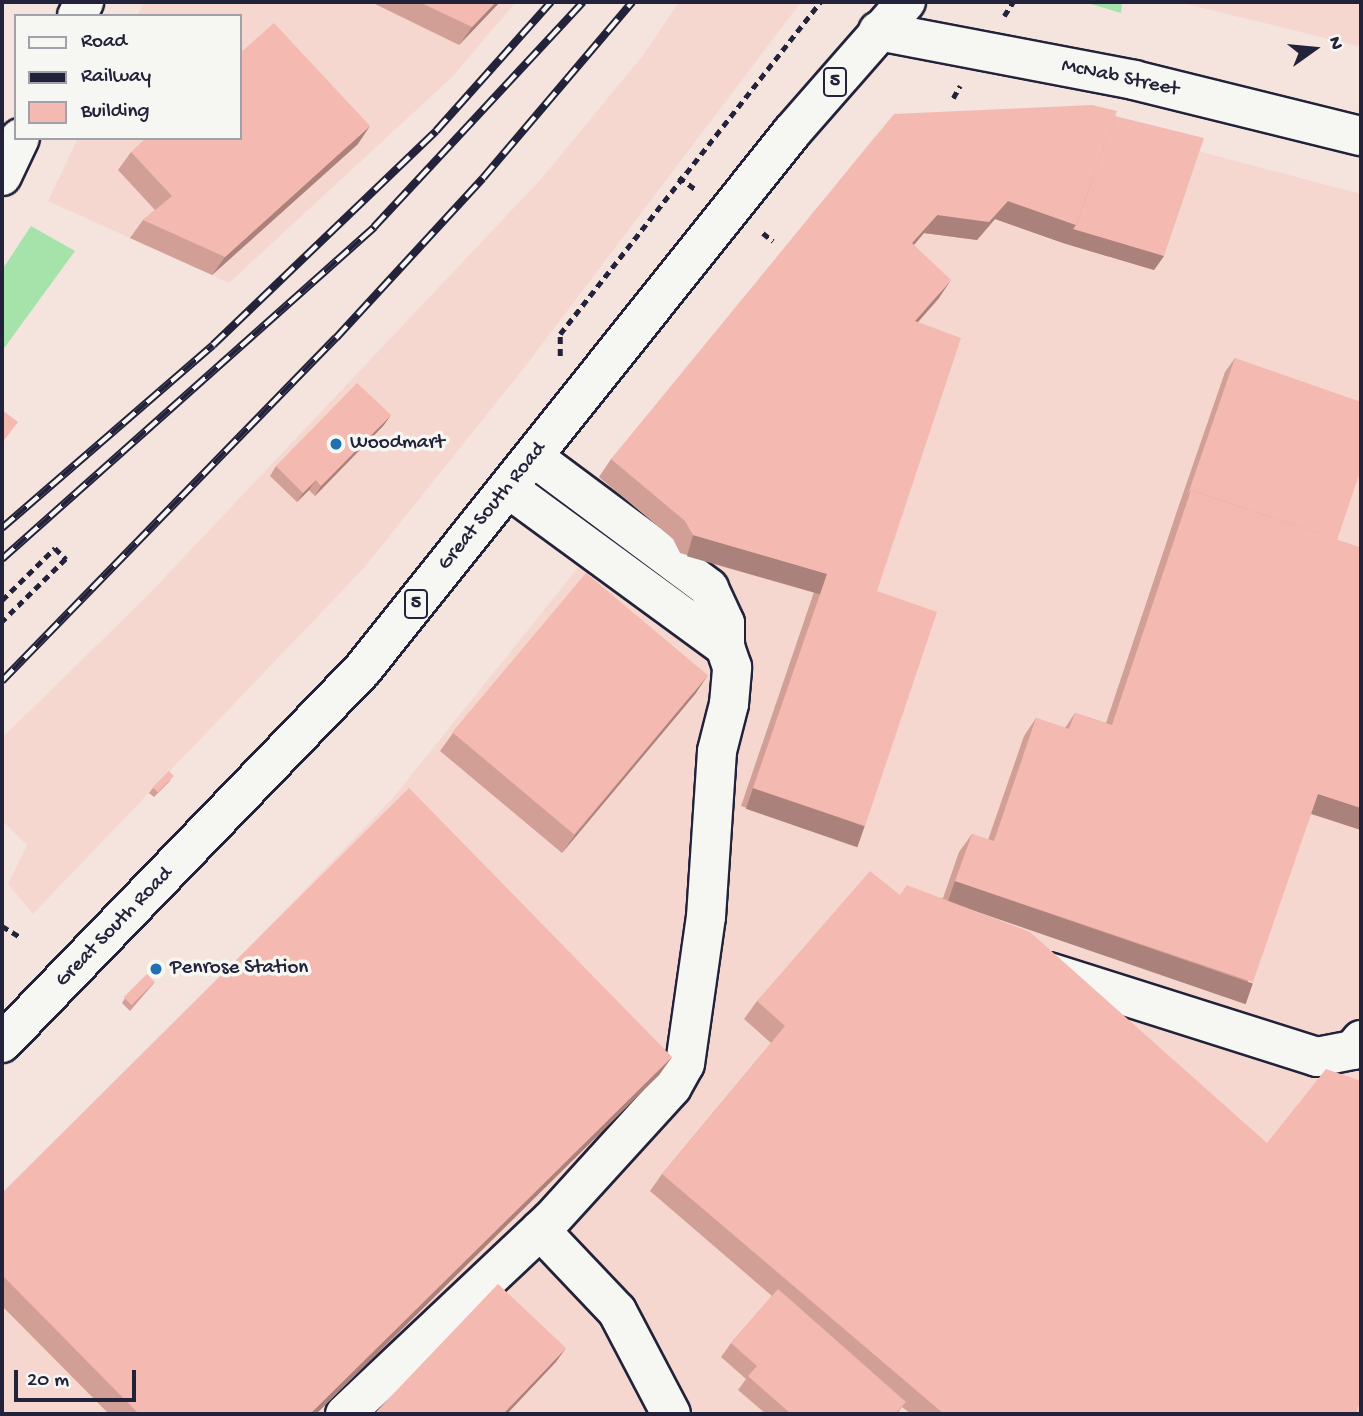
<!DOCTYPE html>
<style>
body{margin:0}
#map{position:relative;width:1363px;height:1416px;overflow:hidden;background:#f5e4de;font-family:"Gochi Hand",sans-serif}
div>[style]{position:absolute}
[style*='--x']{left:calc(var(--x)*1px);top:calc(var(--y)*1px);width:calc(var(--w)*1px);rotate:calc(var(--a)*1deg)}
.built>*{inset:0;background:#f5d7d0}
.green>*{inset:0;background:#a5e3aa}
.path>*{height:4.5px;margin-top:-2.25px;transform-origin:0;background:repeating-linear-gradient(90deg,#22223b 0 7px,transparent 0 12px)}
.roads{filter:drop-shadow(2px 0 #22223b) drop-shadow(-2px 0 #22223b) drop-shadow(0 2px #22223b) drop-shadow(0 -2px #22223b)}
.minor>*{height:38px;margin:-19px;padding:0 19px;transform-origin:19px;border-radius:19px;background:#f6f6f2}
.major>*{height:38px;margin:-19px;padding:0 19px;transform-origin:19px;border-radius:19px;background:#f6f6f2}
.rail>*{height:8px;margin-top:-4px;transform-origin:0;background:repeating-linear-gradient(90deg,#f6f6f2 0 16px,#22223b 0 32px);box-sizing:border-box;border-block:2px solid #22223b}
.wall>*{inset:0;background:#d29f97}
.shaded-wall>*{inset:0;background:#ab827b;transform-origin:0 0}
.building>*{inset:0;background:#f4b9b0;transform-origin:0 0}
.dots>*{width:19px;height:19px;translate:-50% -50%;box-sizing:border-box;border:4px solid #f6f6f2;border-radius:50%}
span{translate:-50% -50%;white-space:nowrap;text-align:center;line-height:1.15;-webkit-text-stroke:7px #f6f6f2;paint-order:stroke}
.shield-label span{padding:2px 5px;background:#f6f6f2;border:2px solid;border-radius:5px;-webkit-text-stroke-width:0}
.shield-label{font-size:19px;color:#22223b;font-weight:700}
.street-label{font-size:21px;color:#22223b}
.poi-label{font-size:21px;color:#22223b}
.left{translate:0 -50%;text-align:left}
.frame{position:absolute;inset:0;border:4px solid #22223b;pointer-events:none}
.legend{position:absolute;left:14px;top:14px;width:228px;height:126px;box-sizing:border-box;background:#f6f6f2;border:2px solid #a1a1a9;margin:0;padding:9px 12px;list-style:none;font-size:21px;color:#22223b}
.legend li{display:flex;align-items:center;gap:14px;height:35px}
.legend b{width:35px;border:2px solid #a1a1a9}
.north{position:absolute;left:1279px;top:14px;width:70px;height:70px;-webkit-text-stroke:5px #f6f6f2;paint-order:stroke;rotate:75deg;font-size:19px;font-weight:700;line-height:28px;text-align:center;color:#22223b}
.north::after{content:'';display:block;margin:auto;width:24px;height:32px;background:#22223b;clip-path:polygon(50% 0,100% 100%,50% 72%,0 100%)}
.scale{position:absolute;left:14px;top:1370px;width:122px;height:32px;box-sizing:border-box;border:4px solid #22223b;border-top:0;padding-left:9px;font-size:21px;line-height:24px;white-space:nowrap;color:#22223b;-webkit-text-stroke:5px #f6f6f2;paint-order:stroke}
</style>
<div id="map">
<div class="built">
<i style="clip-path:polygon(144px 2px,516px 2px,451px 78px,229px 283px,48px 201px,78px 138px,240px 138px,240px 16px,137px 16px)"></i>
<i style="clip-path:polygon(679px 2px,801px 2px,524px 368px,364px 568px,33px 914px,8px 884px,27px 845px,2px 820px,2px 738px,149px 594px,542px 178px,644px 54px)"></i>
<i style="clip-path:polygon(1178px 2px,1361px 2px,1361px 47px,1211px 10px)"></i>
<i style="clip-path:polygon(1080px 120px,1361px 194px,1361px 1414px,2px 1414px,2px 1204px,392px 799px,626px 508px,596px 481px,875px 136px)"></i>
</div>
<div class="green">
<i style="clip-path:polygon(1084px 2px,1122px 2px,1121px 13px)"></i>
<i style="clip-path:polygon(31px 226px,75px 251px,2px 351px,2px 270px)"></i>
</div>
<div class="path">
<i style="--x:1004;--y:16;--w:17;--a:-57"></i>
<i style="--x:953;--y:98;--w:14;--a:-60"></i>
<i style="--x:679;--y:177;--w:21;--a:37"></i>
<i style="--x:763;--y:233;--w:13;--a:39"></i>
<i style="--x:560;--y:356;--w:22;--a:-90"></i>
<i style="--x:560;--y:334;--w:422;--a:-51.9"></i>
<i style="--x:2;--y:600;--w:74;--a:-44.5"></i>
<i style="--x:55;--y:548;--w:16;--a:45"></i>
<i style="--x:66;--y:559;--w:90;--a:135.5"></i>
<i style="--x:2;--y:926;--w:21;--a:31"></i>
</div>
<div class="roads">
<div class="minor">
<i style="--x:878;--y:31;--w:261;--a:10.8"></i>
<i style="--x:1134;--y:80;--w:234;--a:13.9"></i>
<i style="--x:509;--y:489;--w:268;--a:36.2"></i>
<i style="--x:1049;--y:972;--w:281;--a:17.6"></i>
<i style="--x:1317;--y:1057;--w:37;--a:-11"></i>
<i style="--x:1353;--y:1050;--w:13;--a:-51"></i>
<i style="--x:540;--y:1230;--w:112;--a:46.5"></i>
<i style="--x:617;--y:1311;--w:116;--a:62.3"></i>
<i style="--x:345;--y:1414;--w:283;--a:-43.3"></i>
<i style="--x:551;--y:1220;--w:180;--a:-47.7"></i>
<i style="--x:672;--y:1087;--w:26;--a:-61"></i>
<i style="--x:685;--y:1064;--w:148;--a:-81.9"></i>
<i style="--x:706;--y:917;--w:166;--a:-86.2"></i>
<i style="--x:717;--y:751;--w:49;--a:-75.7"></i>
<i style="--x:729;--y:704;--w:37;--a:-85"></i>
<i style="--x:732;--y:667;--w:21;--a:-109"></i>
<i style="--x:725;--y:647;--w:24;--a:-90"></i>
<i style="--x:725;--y:623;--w:38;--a:-115"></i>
<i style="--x:709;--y:588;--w:219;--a:-143.3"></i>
</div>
<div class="major">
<i style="--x:77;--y:16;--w:16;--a:-63"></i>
<i style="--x:2;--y:176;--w:42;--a:-64.7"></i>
<i style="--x:2;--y:1043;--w:520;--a:-46.01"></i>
<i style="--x:363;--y:669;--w:687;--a:-51.38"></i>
<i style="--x:792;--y:132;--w:173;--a:-48.8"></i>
</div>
</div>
<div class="rail">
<i style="--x:2;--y:528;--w:279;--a:-40.9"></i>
<i style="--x:213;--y:345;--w:309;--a:-43.8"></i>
<i style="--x:436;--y:131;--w:173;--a:-48.3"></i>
<i style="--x:2;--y:559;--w:499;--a:-41.7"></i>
<i style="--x:374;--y:227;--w:307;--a:-47.1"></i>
<i style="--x:2;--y:681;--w:479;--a:-45.8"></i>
<i style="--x:336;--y:338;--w:217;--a:-47.4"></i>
<i style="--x:483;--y:178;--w:231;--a:-49.7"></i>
</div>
<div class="wall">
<i style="clip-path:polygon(371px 2px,500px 2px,459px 45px)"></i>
<i style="clip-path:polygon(1092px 105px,1115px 116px,1164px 256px,1154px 270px,1063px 243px,995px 219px,977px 240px,924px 233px,914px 245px,939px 298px,918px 322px,877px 591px,865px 826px,852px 843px,741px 806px,814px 592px,680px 553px,673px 539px,599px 477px,611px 459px)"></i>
<i style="clip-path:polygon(358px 144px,212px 275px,130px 238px,143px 220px,155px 210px,118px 170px,131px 152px)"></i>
<i style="clip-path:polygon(1235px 358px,1337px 540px,1361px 548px,1361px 830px,1311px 814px,1241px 1000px,953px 902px,1356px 1414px,911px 1414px,902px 1407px,897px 1414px,766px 1414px,738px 1390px,746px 1379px,721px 1357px,731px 1343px,772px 1296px,650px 1191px,662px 1174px,771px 1043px,744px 1019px,757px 1001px,900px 895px,943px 898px,959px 852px,972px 834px,988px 840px,1024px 736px,1036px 718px,1065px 728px,1075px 713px,1106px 723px,1178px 508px,1225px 372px)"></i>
<i style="clip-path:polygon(384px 425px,315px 496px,309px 490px,297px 502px,270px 476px,276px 466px)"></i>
<i style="clip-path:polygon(696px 693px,562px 853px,440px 751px,453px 733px)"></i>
<i style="clip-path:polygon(171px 780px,154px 797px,149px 793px,153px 788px)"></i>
<i style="clip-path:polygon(155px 982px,130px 1011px,122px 1003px,125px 998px)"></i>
<i style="clip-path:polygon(672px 1057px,659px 1075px,316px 1414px,109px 1414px,2px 1306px,2px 1193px)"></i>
<i style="clip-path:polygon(1361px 1404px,1361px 1414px,1358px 1414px)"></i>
</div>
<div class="shaded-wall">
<i style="clip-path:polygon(496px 2px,500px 2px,459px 45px,472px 27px)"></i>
<i style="clip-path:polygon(370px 126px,358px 144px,212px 275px,225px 257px)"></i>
<i style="clip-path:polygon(1008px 201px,1164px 256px,1154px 270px,1063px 243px,995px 219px,977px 240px,924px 233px,900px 261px,912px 243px,937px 215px)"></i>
<i style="clip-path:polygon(951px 280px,939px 298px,903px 339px,915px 321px)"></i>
<i style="clip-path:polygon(391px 415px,384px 425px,315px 496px,321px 486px)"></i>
<i style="clip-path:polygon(316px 480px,309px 490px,297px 502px,303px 493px)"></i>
<i style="left:693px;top:535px;width:140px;height:22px;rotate:16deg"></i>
<i style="clip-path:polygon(708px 675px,696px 693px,562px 853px,575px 835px)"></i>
<i style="left:753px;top:788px;width:118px;height:22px;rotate:19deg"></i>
<i style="clip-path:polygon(1318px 794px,1361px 808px,1361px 830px,1306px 812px)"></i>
<i style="left:955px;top:881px;width:315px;height:22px;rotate:19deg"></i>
<i style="clip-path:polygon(672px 1057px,659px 1075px,316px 1414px,310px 1414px)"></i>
<i style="clip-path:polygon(566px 1348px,556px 1362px,507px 1414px,503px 1414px)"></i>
</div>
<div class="building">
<i style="clip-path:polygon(419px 2px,496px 2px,472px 27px)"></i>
<i style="clip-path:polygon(274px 23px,370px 126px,225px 257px,143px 220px,172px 196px,131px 152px,146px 138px,240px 138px,240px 53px)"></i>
<i style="clip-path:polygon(1092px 105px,1117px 111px,1076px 225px,1008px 201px,989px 222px,937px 215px,912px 243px,951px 280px,915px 321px,961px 338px,877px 591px,937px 612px,865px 826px,753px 788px,827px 574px,693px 535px,685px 521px,611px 459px,894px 114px)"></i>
<i style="clip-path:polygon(1115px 116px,1204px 138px,1164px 256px,1073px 229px,1076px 225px)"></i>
<i style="clip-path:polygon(1235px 358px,1361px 402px,1361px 469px,1337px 540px,1191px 490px,1188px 494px)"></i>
<i style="clip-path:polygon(357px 383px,391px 415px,321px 486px,316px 480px,303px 493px,276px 466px)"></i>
<i style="clip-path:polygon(2px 410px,18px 422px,2px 443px)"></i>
<i style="clip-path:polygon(1191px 490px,1361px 548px,1361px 808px,1318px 794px,1253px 982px,955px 881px,972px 834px,994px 841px,1036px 718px,1069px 729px,1075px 713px,1112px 725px)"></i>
<i style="left:586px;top:573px;width:159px;height:208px;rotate:40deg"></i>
<i style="left:169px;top:771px;width:7px;height:23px;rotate:45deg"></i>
<i style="clip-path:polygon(409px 788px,672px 1057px,310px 1414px,139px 1414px,2px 1275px,2px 1193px)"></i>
<i style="clip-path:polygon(870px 871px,900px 895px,907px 885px,1030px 932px,1267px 1143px,1326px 1069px,1361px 1081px,1361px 1398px,1356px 1414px,944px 1414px,662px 1174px,785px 1026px,757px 1001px)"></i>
<i style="left:147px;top:974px;width:11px;height:33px;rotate:45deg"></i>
<i style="clip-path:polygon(498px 1284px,566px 1348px,503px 1414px,374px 1414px)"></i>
<i style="clip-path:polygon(778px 1289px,906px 1402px,895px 1414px,791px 1414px,748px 1376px,757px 1366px,731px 1343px)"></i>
</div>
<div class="dots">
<i style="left:336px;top:444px;background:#1f6fb2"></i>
<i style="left:156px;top:969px;background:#1f6fb2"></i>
</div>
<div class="shield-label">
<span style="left:835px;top:82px">5</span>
<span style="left:416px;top:604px">5</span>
</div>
<div class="street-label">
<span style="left:1120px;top:79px;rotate:12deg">McNab Street</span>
<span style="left:493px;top:507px;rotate:-51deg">Great South Road</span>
<span style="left:115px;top:928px;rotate:-46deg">Great South Road</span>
</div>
<div class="poi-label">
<span class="left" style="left:350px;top:444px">Woodmart</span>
<span class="left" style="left:170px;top:969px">Penrose Station</span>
</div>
<div class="frame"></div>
<ul class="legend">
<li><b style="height:9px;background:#f6f6f2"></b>Road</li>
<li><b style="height:9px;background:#22223b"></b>Railway</li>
<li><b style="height:19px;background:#f4b9b0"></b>Building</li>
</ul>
<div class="north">N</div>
<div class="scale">20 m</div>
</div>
